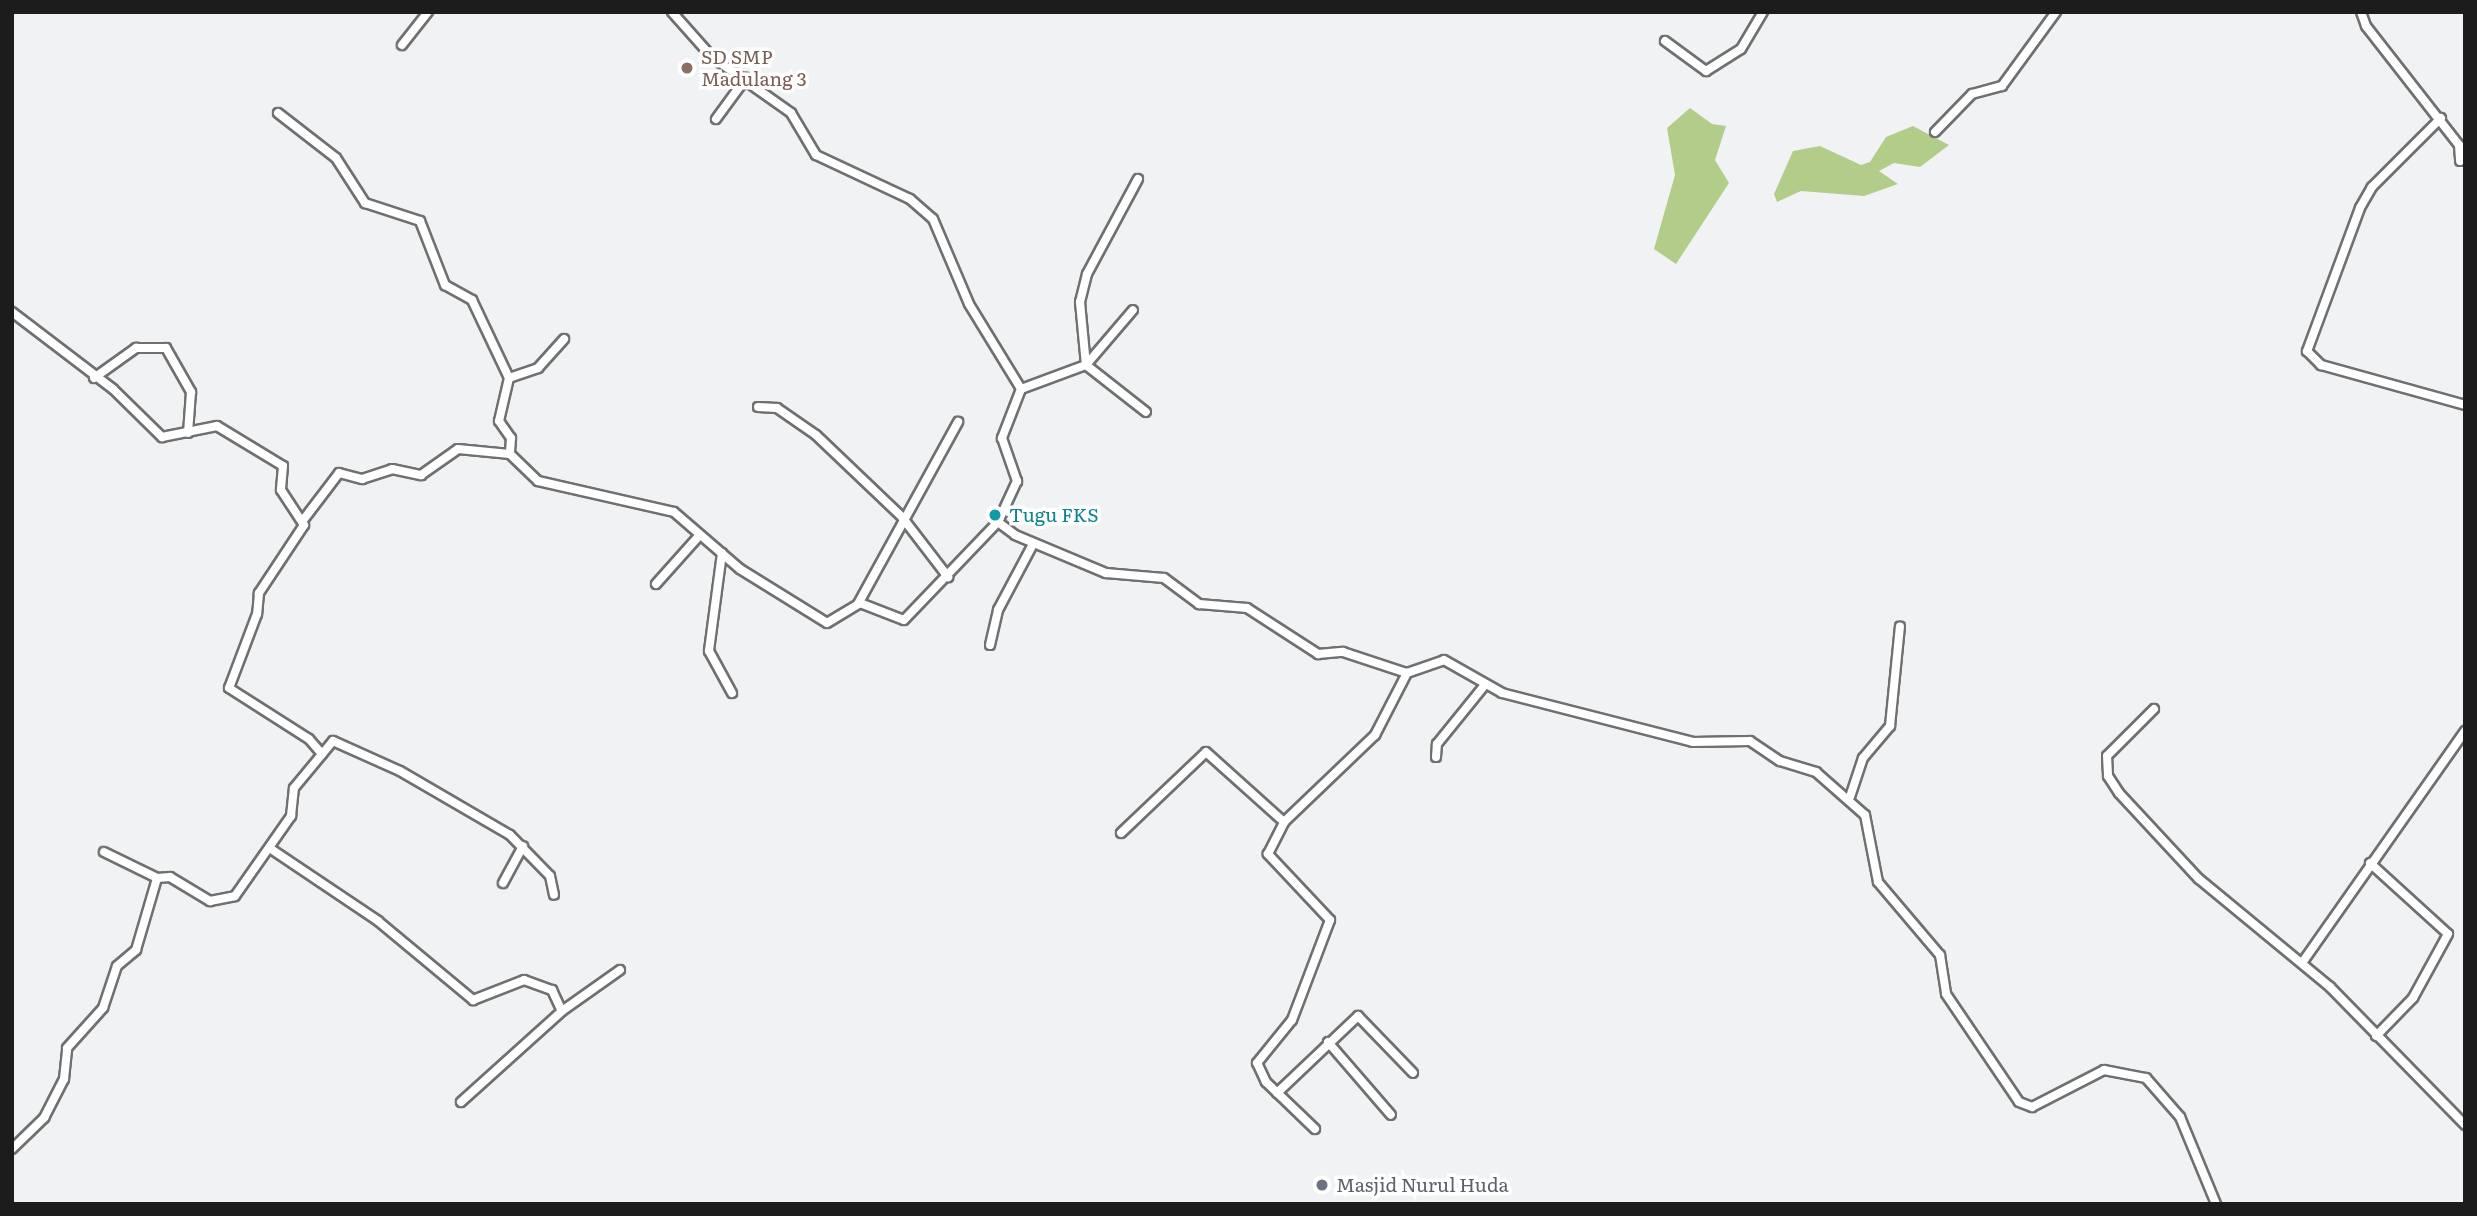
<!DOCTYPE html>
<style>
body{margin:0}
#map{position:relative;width:2477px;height:1216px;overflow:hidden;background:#f0f2f4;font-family:Literata,serif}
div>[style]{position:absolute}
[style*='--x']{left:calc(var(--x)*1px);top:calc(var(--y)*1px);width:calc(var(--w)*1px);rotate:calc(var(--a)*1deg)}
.forest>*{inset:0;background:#b2cd8a}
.roads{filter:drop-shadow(2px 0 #6e7071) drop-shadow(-2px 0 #6e7071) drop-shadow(0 2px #6e7071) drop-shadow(0 -2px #6e7071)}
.minor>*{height:8px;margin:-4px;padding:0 4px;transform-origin:4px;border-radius:4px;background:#fff}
.dots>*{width:19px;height:19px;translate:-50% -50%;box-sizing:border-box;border:4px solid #fff;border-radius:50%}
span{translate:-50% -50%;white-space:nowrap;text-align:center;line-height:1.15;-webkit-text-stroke:7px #fff;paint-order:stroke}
.education-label{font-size:19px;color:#785e54}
.left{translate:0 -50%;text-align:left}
.culture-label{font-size:19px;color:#0d838f}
.worship-label{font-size:19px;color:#5b616d}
.frame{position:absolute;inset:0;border:14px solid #1c1c1d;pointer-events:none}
</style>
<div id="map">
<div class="forest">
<i style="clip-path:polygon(1690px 108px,1712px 124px,1726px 126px,1715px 160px,1729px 183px,1676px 264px,1654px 249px,1675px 175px,1667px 128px)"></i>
<i style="clip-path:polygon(1913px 126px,1949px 145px,1920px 167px,1894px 163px,1879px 171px,1898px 184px,1864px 196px,1801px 191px,1777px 202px,1774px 194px,1793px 151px,1820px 146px,1861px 165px,1870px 162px,1886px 137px)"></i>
</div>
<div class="roads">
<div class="minor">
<i style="--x:672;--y:12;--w:60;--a:48.4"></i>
<i style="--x:712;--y:57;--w:97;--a:35.3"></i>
<i style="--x:791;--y:113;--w:49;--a:59.2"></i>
<i style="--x:816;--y:155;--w:104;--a:25.1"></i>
<i style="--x:910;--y:199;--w:30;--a:41"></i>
<i style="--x:933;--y:219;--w:92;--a:67"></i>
<i style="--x:969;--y:304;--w:100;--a:58.5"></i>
<i style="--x:1021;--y:389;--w:53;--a:111.2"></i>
<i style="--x:1002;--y:438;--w:46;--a:70.8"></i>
<i style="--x:1017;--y:481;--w:45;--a:114.9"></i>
<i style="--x:998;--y:522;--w:21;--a:37"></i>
<i style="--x:1015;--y:535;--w:99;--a:22.7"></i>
<i style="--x:1106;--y:573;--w:58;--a:4.9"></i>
<i style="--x:1164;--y:578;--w:44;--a:36.6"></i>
<i style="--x:1199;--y:604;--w:48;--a:4.8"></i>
<i style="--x:1247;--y:608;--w:85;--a:32.9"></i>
<i style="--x:1318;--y:654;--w:25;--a:-5"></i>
<i style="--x:1343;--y:652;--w:67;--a:18.2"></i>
<i style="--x:1407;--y:673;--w:39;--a:-19"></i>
<i style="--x:1444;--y:660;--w:67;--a:29.6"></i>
<i style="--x:1502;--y:693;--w:197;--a:14.4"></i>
<i style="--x:1693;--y:742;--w:57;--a:-1"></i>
<i style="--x:1750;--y:741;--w:36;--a:34"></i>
<i style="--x:1780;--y:761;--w:38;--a:17"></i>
<i style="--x:1816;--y:772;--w:65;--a:41.3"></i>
<i style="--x:1865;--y:815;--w:68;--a:79"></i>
<i style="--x:1878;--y:882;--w:96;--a:49.7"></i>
<i style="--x:1940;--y:955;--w:39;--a:81"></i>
<i style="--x:1946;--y:994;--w:130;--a:55.9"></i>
<i style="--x:2019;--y:1102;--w:14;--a:21"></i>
<i style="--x:2032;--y:1107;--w:81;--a:-27.2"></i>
<i style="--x:2104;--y:1070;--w:43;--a:10.8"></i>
<i style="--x:2146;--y:1078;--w:52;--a:48.9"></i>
<i style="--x:2180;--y:1117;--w:94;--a:67.5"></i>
<i style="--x:2361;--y:12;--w:15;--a:70"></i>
<i style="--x:2366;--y:26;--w:151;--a:52"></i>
<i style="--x:2459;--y:145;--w:16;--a:86"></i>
<i style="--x:1665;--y:41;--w:51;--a:36.2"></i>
<i style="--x:1706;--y:71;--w:41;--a:-32.2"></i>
<i style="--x:1741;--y:49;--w:43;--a:-59.3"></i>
<i style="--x:402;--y:45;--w:42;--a:-51.8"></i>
<i style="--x:278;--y:113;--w:73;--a:37.8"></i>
<i style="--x:336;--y:158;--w:54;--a:57.2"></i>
<i style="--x:365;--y:203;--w:58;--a:18.1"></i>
<i style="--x:420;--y:221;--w:69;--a:68.7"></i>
<i style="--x:445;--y:285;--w:31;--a:29"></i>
<i style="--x:472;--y:300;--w:86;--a:64.6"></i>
<i style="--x:509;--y:378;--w:44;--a:103.1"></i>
<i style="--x:499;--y:421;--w:21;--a:55"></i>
<i style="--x:511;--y:438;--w:16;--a:94"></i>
<i style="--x:510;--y:454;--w:39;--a:44"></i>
<i style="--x:538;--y:481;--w:139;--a:12.8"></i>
<i style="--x:674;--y:512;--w:87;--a:40.8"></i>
<i style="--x:740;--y:569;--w:102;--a:31.8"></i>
<i style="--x:827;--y:623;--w:39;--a:-31"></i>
<i style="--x:860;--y:603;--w:47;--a:21.1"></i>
<i style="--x:904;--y:620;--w:136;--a:-46.2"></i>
<i style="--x:2441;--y:118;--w:98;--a:135"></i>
<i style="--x:2372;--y:187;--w:24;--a:120"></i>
<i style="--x:2360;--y:208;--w:153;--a:110.3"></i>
<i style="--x:2307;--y:351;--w:20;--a:45"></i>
<i style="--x:2321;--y:365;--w:149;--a:15.5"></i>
<i style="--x:716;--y:119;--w:51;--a:-53.8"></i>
<i style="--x:1935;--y:132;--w:53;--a:-45.8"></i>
<i style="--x:1972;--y:94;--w:31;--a:-15"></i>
<i style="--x:2002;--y:86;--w:92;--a:-53.9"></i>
<i style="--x:1138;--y:179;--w:108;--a:118.2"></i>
<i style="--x:1087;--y:274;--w:29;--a:104"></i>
<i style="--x:1080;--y:302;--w:63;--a:84.6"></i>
<i style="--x:1086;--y:365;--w:76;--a:38.1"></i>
<i style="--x:12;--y:312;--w:127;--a:37.3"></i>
<i style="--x:113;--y:389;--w:69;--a:44.4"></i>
<i style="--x:162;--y:437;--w:56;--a:-11.3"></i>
<i style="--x:217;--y:426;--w:77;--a:31.2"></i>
<i style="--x:283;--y:466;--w:24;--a:95"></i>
<i style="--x:281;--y:490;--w:42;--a:56.7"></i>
<i style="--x:304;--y:525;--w:82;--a:123.5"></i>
<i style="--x:259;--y:593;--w:21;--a:95"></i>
<i style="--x:257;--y:614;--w:79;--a:110.7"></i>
<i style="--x:229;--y:688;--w:95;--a:32.5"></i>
<i style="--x:309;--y:739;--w:20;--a:49"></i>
<i style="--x:94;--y:378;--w:52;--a:-35.5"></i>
<i style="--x:136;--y:348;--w:30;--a:0"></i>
<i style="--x:166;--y:348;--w:51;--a:60.4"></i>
<i style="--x:191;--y:392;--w:41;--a:94.2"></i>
<i style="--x:509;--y:378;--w:31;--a:-19"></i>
<i style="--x:538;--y:368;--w:39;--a:-48"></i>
<i style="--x:1021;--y:389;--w:69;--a:-20.3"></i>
<i style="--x:1086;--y:365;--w:72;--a:-49.5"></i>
<i style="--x:758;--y:407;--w:19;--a:3"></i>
<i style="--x:777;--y:408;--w:47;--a:34.7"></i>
<i style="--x:816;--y:435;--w:119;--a:43.6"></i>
<i style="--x:902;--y:517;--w:76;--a:52.5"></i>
<i style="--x:304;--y:519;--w:58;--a:-52.7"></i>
<i style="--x:339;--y:473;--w:24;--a:15"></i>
<i style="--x:362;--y:479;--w:32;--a:-18"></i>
<i style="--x:392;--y:469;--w:30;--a:12"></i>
<i style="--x:421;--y:475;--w:45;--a:-35.1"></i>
<i style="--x:458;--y:449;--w:52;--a:5.5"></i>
<i style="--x:722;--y:553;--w:99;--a:97.6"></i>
<i style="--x:709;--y:651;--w:48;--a:61.3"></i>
<i style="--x:656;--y:584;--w:63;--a:-48.2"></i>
<i style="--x:858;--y:604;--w:208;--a:-61.2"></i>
<i style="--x:990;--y:645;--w:36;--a:-77"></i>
<i style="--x:998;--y:610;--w:72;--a:-62"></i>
<i style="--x:2154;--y:709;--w:66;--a:135"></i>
<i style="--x:2107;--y:756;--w:20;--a:87"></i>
<i style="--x:2108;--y:776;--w:20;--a:57"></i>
<i style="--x:2119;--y:793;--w:117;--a:47.1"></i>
<i style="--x:2199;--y:879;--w:170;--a:39.5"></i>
<i style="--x:2330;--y:987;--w:193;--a:45.6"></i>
<i style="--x:1436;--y:757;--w:13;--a:-86"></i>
<i style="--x:1437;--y:744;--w:75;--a:-51"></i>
<i style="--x:1850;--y:797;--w:41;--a:-71.6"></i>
<i style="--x:1863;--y:758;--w:42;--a:-49.8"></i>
<i style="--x:1890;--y:726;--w:100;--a:-84.3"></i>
<i style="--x:1121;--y:833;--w:117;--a:-43.6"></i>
<i style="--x:1206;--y:752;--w:105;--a:41.9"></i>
<i style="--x:271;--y:849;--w:129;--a:33.9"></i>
<i style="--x:378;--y:921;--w:124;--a:39.7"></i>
<i style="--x:473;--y:1000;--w:55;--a:-21.4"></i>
<i style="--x:524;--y:980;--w:30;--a:20"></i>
<i style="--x:552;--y:990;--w:23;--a:65"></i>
<i style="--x:104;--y:852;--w:59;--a:26.1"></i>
<i style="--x:2370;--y:863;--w:105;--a:42.3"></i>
<i style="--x:2448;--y:934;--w:73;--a:118.7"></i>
<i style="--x:2413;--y:998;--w:53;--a:134.2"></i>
<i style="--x:503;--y:883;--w:42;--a:-61.6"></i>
<i style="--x:2302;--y:963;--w:284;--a:-54.9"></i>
<i style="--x:1328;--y:1042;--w:96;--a:49.2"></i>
<i style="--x:1277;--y:1093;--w:112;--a:-43.5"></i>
<i style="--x:1358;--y:1016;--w:79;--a:46"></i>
<i style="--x:461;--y:1102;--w:136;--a:-42"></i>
<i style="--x:562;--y:1011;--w:71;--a:-35.3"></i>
<i style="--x:1315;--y:1129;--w:68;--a:-136.2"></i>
<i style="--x:1266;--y:1082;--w:21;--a:-115"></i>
<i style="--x:1257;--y:1063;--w:55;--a:-50.9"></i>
<i style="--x:1292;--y:1020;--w:107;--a:-69.2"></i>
<i style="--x:1330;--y:920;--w:91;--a:-133.2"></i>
<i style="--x:1268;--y:854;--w:36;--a:-63"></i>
<i style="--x:1284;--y:822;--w:126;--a:-43.7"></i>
<i style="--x:1375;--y:735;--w:70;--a:-62.7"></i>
<i style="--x:12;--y:1149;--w:45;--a:-44.1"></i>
<i style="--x:44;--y:1118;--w:44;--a:-62.9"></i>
<i style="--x:64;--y:1079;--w:31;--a:-84"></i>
<i style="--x:67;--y:1048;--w:54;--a:-48"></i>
<i style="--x:103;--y:1008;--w:44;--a:-71.6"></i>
<i style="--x:117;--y:966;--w:25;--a:-40"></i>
<i style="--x:136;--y:950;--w:75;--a:-73.7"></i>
<i style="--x:157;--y:878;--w:13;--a:-4"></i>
<i style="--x:170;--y:877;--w:47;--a:31"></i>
<i style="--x:210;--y:901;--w:25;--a:-11"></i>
<i style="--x:235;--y:896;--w:98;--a:-55"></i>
<i style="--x:291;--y:816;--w:28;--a:-84"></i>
<i style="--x:294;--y:788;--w:61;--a:-50.3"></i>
<i style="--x:333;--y:741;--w:73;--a:24.1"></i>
<i style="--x:400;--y:771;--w:127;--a:30.2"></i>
<i style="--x:510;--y:835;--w:57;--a:45.7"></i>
<i style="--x:550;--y:876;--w:19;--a:78"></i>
</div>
</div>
<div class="dots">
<i style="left:687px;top:68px;background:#8d6e63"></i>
<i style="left:995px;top:515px;background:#0f9aa8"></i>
<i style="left:1322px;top:1185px;background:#6b7280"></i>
</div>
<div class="education-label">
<span class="left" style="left:701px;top:68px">SD SMP<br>Madulang 3</span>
</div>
<div class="culture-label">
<span class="left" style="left:1009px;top:515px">Tugu FKS</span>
</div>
<div class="worship-label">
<span class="left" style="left:1336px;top:1185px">Masjid Nurul Huda</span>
</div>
<div class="frame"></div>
</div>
